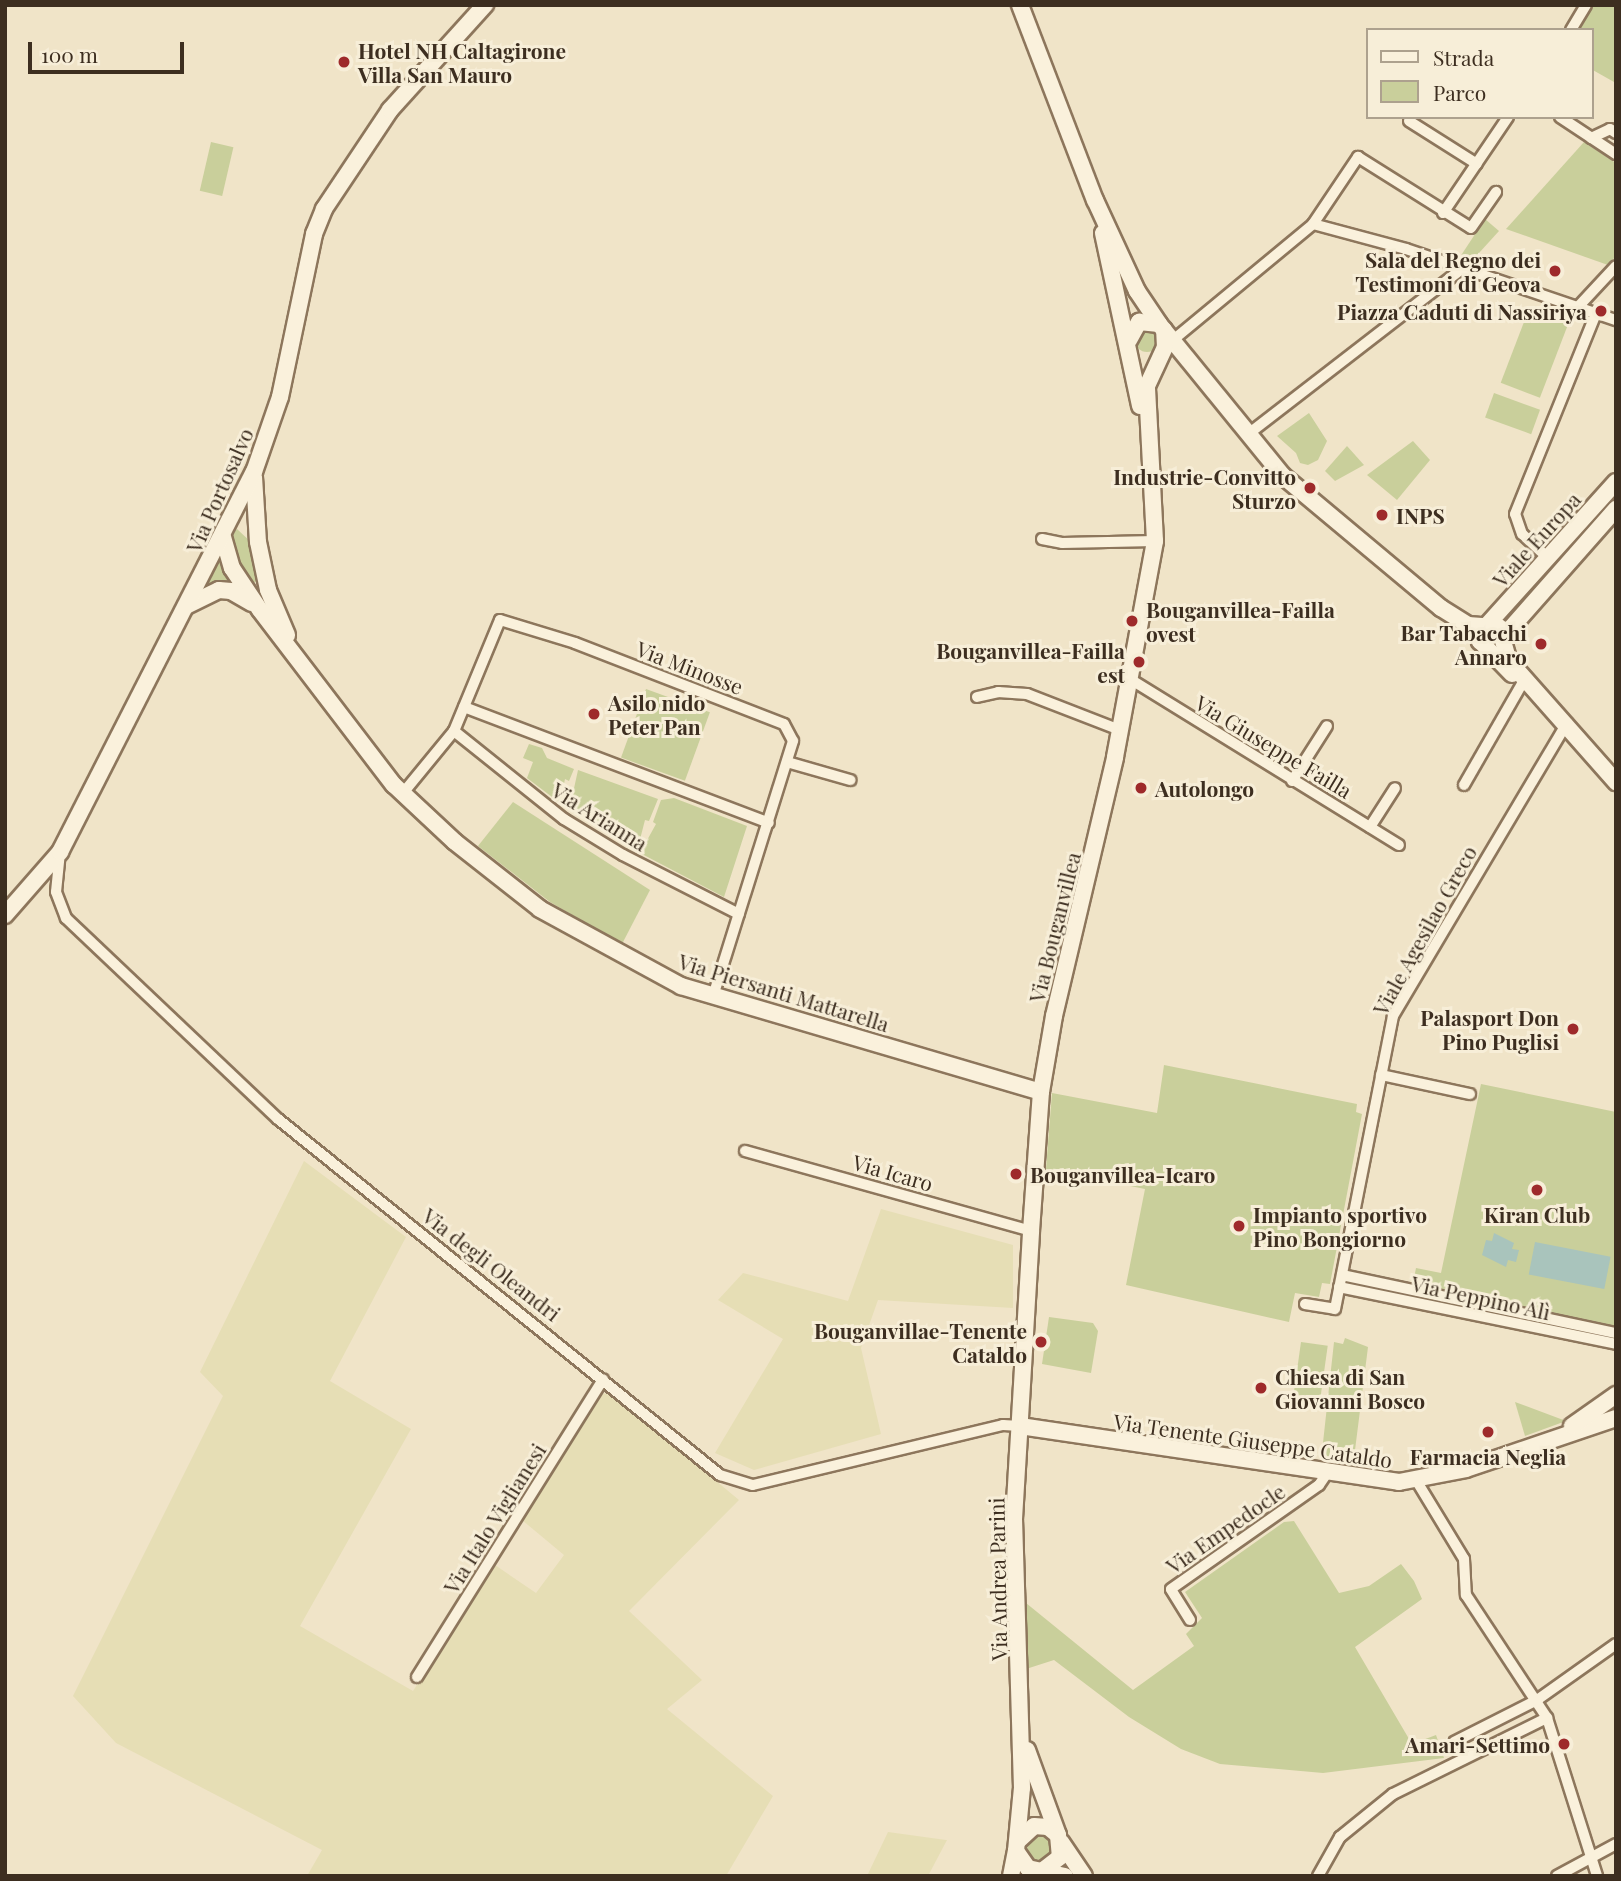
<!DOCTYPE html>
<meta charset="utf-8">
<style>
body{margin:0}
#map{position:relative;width:1621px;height:1881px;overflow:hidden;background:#f0e4c8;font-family:"Playfair Display",serif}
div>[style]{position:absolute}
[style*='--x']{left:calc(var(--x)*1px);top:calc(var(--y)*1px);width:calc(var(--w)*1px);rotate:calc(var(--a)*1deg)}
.farmland>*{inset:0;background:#e6deb5}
.green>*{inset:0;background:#c9cf9b;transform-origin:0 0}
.round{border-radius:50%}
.water>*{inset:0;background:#a9c4bc;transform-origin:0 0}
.roads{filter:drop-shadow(2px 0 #8d765c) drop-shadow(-2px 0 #8d765c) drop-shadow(0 2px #8d765c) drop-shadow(0 -2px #8d765c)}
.street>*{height:10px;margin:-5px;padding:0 5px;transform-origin:5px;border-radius:5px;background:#faf1dc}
.secondary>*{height:16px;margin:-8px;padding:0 8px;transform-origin:8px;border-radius:8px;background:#faf1dc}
.dots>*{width:19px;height:19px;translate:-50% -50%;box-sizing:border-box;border:4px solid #f7eed8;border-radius:50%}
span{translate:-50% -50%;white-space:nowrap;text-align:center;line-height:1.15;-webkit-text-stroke:6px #f7eed8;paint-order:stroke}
.poi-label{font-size:21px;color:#3d2e20;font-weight:700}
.left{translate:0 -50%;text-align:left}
.right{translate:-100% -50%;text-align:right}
.street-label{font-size:21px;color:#3d2e20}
.frame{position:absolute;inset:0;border:7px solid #3d2e20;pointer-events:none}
.legend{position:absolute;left:1366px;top:28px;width:228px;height:91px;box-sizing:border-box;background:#f7eed8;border:2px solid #ada18e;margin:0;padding:9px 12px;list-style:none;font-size:21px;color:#3d2e20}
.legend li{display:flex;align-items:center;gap:14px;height:35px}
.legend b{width:35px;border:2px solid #ada18e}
.scale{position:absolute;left:28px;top:42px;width:156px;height:32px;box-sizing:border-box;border:4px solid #3d2e20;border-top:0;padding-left:9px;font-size:21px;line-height:24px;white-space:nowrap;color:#3d2e20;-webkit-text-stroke:5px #f7eed8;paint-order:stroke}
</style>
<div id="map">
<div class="farmland">
<i style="clip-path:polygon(304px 1161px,406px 1237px,330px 1381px,411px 1429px,300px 1626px,413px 1691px,495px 1565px,536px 1593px,564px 1555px,522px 1520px,598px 1396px,609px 1392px,739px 1500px,629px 1611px,702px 1680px,667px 1709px,773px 1796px,726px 1876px,307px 1876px,322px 1850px,116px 1743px,73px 1696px,223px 1396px,200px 1372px)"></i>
<i style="clip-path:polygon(881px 1209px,1013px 1245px,1013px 1308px,878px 1300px,861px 1348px,881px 1434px,754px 1470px,715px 1453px,783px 1339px,718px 1300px,743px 1273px,848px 1301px)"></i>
<i style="clip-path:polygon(888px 1832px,946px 1840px,947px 1840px,928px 1876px,867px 1876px)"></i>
</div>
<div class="green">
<i style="clip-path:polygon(1594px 5px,1616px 5px,1614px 82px,1591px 69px,1591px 30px,1579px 30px)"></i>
<i style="left:211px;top:142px;width:23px;height:50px;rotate:13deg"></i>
<i style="clip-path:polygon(1584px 142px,1616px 163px,1616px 256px,1608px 265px,1506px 229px)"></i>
<i style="clip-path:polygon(1485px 219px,1499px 231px,1469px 264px,1458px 260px)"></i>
<i style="left:1529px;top:309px;width:42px;height:79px;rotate:21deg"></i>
<i class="round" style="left:1135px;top:328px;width:24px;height:24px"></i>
<i style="left:1494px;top:393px;width:49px;height:26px;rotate:20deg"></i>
<i style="clip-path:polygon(1309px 413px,1327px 441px,1318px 460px,1308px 465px,1300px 463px,1296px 453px,1277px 436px)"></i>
<i style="clip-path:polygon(1413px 441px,1430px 460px,1397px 500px,1367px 475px)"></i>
<i style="clip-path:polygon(1347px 446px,1364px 465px,1335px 481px,1325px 471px)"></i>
<i style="clip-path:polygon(237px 529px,253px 544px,260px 579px,252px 584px,228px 539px)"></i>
<i style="clip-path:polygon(221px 558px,226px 569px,242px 589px,203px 588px)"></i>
<i style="left:646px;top:689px;width:68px;height:73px;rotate:20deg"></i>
<i style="clip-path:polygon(529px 744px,542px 748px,547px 758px,574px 769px,569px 781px,565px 779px,560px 803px,527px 778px,533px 762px,523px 758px)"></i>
<i style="clip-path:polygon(578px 770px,658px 799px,649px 821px,645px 820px,637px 851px,563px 806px,569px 792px,573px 793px)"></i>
<i style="clip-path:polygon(674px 798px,747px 826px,724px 897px,640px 853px,656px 824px,653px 822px,661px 800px)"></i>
<i style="clip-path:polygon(513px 802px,650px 890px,622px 944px,550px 902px,478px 846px)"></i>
<i style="clip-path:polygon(1164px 1065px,1357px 1104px,1356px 1112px,1362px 1114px,1330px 1284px,1322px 1283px,1319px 1297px,1295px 1293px,1289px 1322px,1126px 1285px,1145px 1189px,1046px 1169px,1052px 1093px,1157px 1113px)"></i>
<i style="clip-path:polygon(1481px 1084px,1616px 1112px,1616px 1326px,1413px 1283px,1416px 1268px,1441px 1273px)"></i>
<i style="clip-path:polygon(1049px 1317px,1093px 1323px,1098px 1331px,1091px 1373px,1042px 1364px)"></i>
<i style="clip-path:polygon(1345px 1338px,1368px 1347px,1353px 1466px,1321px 1461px,1334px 1342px,1343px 1344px)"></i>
<i style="left:1301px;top:1342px;width:27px;height:53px;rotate:8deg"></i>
<i style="clip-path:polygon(1515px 1402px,1566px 1421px,1525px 1436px)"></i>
<i style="clip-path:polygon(1294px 1521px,1339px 1593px,1369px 1586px,1401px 1564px,1414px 1581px,1422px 1599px,1355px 1647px,1412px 1744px,1436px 1735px,1444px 1758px,1323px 1773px,1220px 1764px,1181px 1749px,1129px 1717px,1054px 1660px,1026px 1669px,1026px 1603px,1133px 1690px,1194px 1646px,1186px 1634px,1202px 1618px,1185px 1592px,1284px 1522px)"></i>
<i style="clip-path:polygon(1037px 1831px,1052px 1837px,1056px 1853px,1038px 1865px,1024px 1857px,1024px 1840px)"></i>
</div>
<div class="water">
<i style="clip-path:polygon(1494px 1233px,1514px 1243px,1512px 1249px,1519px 1250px,1516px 1262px,1508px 1260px,1506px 1267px,1482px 1255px,1486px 1240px,1492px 1241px)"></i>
<i style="left:1535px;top:1242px;width:77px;height:33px;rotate:11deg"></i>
</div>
<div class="roads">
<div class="street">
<i style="--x:1571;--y:30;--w:29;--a:-59"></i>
<i style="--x:1560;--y:117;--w:67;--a:33.5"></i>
<i style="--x:1409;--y:121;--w:80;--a:32.3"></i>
<i style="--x:1591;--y:138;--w:21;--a:-25"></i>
<i style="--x:1610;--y:129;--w:7;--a:34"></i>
<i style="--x:1443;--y:213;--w:116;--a:-55.9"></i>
<i style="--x:1313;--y:224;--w:96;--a:15"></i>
<i style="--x:1406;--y:249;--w:222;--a:18.7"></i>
<i style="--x:1577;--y:308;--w:57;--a:-47.1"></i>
<i style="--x:1173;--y:340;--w:182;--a:-39.6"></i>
<i style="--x:1313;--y:224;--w:81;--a:-56.1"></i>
<i style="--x:1358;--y:157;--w:133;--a:32.1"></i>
<i style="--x:1471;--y:228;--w:44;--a:-55.2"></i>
<i style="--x:1247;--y:435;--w:273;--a:-37.7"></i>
<i style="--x:1042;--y:539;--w:20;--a:11"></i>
<i style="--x:1062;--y:543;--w:93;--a:-1.2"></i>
<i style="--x:1548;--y:558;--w:35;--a:-137"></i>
<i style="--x:1522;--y:534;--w:21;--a:-109"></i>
<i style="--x:1515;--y:514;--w:216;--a:-68"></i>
<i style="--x:1130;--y:679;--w:316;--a:31.7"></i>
<i style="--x:977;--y:697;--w:22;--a:-13"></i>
<i style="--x:998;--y:692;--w:29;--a:4"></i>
<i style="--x:1027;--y:694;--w:100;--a:21.2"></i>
<i style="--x:464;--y:707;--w:326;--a:20.8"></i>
<i style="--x:454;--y:731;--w:141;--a:38.7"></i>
<i style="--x:564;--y:819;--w:69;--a:31.4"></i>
<i style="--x:623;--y:855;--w:130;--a:27"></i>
<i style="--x:787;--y:762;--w:66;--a:15.9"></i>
<i style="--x:1292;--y:781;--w:65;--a:-57.5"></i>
<i style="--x:1464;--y:785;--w:119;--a:-60.2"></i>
<i style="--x:403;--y:793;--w:80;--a:-50.6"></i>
<i style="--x:454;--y:731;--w:120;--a:-67.5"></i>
<i style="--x:500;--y:620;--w:78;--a:17"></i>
<i style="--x:575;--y:643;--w:224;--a:21.2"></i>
<i style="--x:784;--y:724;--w:19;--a:62"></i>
<i style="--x:793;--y:741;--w:267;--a:107.4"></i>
<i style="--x:1370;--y:827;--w:46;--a:-57.3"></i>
<i style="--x:60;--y:852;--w:40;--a:95.7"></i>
<i style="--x:56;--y:892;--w:28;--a:69"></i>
<i style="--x:66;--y:918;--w:292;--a:43.5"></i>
<i style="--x:278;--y:1119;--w:568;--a:38.85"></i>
<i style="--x:720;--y:1475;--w:34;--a:17"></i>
<i style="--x:753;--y:1485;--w:257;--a:-13.5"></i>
<i style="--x:1003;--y:1425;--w:17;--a:3"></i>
<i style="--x:1381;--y:1075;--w:91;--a:12.1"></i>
<i style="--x:745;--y:1151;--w:297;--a:15.6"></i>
<i style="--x:1342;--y:1275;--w:280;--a:12"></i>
<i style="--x:1339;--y:1287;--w:283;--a:11.6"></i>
<i style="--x:1305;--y:1304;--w:30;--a:9"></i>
<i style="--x:1335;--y:1309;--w:299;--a:-78.8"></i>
<i style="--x:1393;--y:1016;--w:341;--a:-59.3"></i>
<i style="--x:1416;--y:1480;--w:92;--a:58.7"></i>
<i style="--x:1464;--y:1559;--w:36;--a:87"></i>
<i style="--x:1466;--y:1595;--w:147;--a:56.6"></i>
<i style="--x:1547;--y:1718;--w:166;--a:72.4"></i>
<i style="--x:1190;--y:1620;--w:36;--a:-122"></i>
<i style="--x:1171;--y:1589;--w:181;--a:-35.1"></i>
<i style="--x:1319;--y:1485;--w:14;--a:-56"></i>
<i style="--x:417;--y:1677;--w:351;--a:-58"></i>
<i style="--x:1454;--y:1742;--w:93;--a:-26.8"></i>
<i style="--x:1537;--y:1700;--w:97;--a:-35.3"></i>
<i style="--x:1318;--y:1876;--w:45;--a:-60.6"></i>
<i style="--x:1340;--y:1837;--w:68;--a:-39.1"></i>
<i style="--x:1393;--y:1794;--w:172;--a:-26.3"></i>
<i style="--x:1557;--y:1876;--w:67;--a:-28.5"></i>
</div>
<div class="secondary">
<i style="--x:1020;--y:5;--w:209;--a:69"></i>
<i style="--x:1095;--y:200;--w:100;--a:65.2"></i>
<i style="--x:1137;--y:291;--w:40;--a:56"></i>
<i style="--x:1159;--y:324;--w:196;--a:50.8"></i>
<i style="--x:1283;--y:476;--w:206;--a:39.9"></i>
<i style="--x:1441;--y:608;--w:32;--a:32"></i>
<i style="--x:1468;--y:625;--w:31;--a:4"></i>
<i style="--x:1499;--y:627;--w:35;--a:74"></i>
<i style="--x:1509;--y:661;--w:162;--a:48.5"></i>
<i style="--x:1103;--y:233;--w:177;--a:77.9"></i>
<i style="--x:1129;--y:340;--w:21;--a:-61"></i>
<i style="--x:1139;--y:322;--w:20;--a:6"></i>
<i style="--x:254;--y:477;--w:65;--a:86.5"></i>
<i style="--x:258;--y:542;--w:49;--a:78.2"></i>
<i style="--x:268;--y:590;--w:49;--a:67.1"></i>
<i style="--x:223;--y:537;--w:32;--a:74"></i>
<i style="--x:232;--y:568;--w:50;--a:56.3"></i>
<i style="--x:260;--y:610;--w:220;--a:52.6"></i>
<i style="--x:394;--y:785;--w:83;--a:43.1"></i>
<i style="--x:455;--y:842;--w:108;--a:38.2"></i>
<i style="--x:540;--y:909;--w:161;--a:28.6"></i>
<i style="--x:681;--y:986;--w:375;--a:16.4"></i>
<i style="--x:188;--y:605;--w:34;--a:-26"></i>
<i style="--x:219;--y:590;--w:12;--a:5"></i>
<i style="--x:231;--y:591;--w:24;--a:30"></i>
<i style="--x:1488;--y:624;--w:191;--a:-48"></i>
<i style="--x:1484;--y:626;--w:16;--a:105"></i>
<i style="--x:1480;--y:641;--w:46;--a:45.9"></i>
<i style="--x:1503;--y:637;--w:171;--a:-48.6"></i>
<i style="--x:5;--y:915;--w:84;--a:-48.9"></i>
<i style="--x:60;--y:852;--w:427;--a:-63"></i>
<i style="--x:254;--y:472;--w:79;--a:-70.9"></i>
<i style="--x:280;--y:397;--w:167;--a:-78.2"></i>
<i style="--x:314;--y:234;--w:27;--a:-68"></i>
<i style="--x:324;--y:209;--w:119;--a:-56.3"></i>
<i style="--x:390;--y:110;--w:142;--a:-47.9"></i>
<i style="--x:1020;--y:1426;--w:383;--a:8.4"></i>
<i style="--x:1399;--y:1482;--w:68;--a:-11"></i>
<i style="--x:1466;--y:1469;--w:158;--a:-18.8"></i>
<i style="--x:1572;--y:1426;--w:54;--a:-35.2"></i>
<i style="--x:1027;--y:1750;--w:90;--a:70"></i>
<i style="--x:1017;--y:1842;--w:23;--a:-43"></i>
<i style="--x:1034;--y:1826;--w:14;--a:4"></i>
<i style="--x:1048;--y:1827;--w:13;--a:39"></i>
<i style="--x:1058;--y:1835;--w:22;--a:85"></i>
<i style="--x:1060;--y:1857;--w:23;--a:142"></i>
<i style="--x:1061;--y:1842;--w:41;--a:55.9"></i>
<i style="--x:1011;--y:1876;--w:25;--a:-79"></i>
<i style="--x:1065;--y:1876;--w:38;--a:-168"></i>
<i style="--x:1028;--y:1868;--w:21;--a:-125"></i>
<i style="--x:1016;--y:1851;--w:63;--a:-84.6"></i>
<i style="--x:1022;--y:1788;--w:269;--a:-91.7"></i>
<i style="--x:1014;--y:1519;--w:289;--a:-86.6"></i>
<i style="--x:1031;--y:1231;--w:139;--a:-85.9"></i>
<i style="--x:1041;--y:1092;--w:77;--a:-80.3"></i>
<i style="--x:1054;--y:1016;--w:266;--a:-76.7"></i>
<i style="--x:1115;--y:757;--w:220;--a:-79.5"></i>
<i style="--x:1155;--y:541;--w:155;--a:-93"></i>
<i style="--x:1147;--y:386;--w:43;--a:-65.2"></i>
<i style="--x:1165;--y:347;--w:17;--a:-93"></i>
</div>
</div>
<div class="dots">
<i style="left:344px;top:62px;background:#9e2a2b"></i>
<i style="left:1555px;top:271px;background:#9e2a2b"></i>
<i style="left:1601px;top:311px;background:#9e2a2b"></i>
<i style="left:1310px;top:488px;background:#9e2a2b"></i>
<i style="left:1382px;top:515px;background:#9e2a2b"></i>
<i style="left:1132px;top:621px;background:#9e2a2b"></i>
<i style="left:1541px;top:644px;background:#9e2a2b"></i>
<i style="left:1139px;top:662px;background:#9e2a2b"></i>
<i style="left:594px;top:714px;background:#9e2a2b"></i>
<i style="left:1141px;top:788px;background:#9e2a2b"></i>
<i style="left:1573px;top:1029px;background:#9e2a2b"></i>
<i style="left:1016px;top:1174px;background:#9e2a2b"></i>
<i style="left:1537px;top:1190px;background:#9e2a2b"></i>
<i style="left:1239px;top:1226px;background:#9e2a2b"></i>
<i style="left:1041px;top:1342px;background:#9e2a2b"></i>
<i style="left:1261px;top:1388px;background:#9e2a2b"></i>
<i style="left:1488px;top:1432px;background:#9e2a2b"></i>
<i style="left:1564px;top:1744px;background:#9e2a2b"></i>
</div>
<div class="poi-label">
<span class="left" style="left:358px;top:62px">Hotel NH Caltagirone<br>Villa San Mauro</span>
<span class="right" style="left:1541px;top:271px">Sala del Regno dei<br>Testimoni di Geova</span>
<span class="right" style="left:1587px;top:311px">Piazza Caduti di Nassiriya</span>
<span class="right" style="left:1296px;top:488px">Industrie-Convitto<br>Sturzo</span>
<span class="left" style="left:1396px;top:515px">INPS</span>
<span class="left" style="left:1146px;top:621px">Bouganvillea-Failla<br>ovest</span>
<span class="right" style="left:1527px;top:644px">Bar Tabacchi<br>Annaro</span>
<span class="right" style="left:1125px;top:662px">Bouganvillea-Failla<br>est</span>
<span class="left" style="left:608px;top:714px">Asilo nido<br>Peter Pan</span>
<span class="left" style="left:1155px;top:788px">Autolongo</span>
<span class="right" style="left:1559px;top:1029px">Palasport Don<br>Pino Puglisi</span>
<span class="left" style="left:1030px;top:1174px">Bouganvillea-Icaro</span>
<span class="left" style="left:1253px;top:1226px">Impianto sportivo<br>Pino Bongiorno</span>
<span style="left:1537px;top:1214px">Kiran Club</span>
<span class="right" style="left:1027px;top:1342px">Bouganvillae-Tenente<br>Cataldo</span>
<span class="left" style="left:1275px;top:1388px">Chiesa di San<br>Giovanni Bosco</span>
<span style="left:1488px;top:1456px">Farmacia Neglia</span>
<span class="right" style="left:1550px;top:1744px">Amari-Settimo</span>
</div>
<div class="street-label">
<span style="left:219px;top:490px;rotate:-66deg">Via Portosalvo</span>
<span style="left:1536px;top:539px;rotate:-48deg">Viale Europa</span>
<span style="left:690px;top:667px;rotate:21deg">Via Minosse</span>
<span style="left:1274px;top:746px;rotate:31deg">Via Giuseppe Failla</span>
<span style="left:600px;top:816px;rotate:32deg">Via Arianna</span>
<span style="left:1054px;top:927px;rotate:-76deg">Via Bouganvillea</span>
<span style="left:1424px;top:930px;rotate:-61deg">Viale Agesilao Greco</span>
<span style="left:784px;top:992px;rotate:17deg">Via Piersanti Mattarella</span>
<span style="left:893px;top:1172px;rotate:16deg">Via Icaro</span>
<span style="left:492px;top:1264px;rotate:38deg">Via degli Oleandri</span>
<span style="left:1481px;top:1297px;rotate:12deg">Via Peppino Alì</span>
<span style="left:1253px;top:1440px;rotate:8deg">Via Tenente Giuseppe Cataldo</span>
<span style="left:494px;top:1518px;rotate:-58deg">Via Italo Viglianesi</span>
<span style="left:1225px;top:1528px;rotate:-35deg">Via Empedocle</span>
<span style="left:997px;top:1579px;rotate:-91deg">Via Andrea Parini</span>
</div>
<div class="frame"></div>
<ul class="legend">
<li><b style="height:9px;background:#faf1dc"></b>Strada</li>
<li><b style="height:19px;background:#c9cf9b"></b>Parco</li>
</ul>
<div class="scale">100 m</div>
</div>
